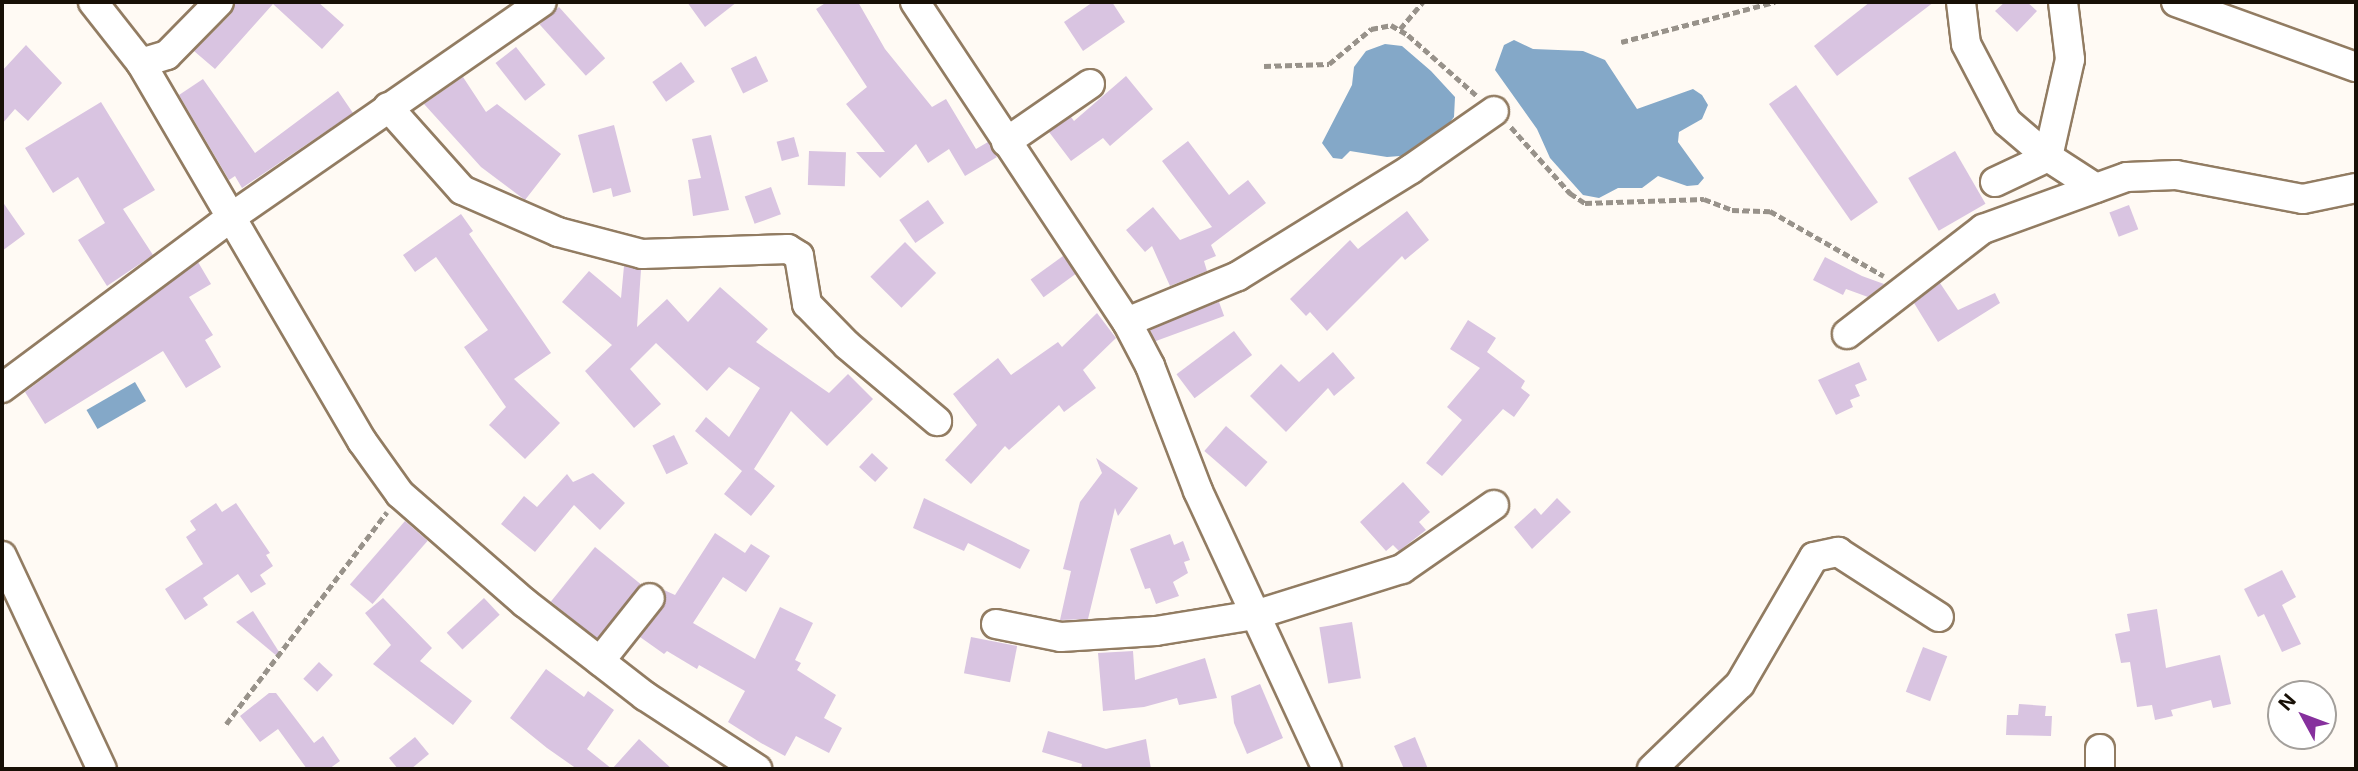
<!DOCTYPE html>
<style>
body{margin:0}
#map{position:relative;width:2358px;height:771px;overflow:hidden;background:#fffaf4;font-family:Inter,sans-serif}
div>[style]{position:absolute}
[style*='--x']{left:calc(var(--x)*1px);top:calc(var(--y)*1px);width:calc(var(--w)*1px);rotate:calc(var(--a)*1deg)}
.water>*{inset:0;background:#84a8c8;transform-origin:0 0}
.building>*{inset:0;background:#d9c4e1;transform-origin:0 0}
.path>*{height:4.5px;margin-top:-2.25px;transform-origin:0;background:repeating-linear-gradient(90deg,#98928a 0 7px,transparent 0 10.5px)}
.roads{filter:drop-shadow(2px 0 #927c62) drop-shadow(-2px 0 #927c62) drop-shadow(0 2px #927c62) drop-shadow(0 -2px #927c62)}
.minor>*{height:28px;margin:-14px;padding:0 14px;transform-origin:14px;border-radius:14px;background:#fff}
span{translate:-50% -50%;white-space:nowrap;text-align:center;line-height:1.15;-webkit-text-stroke:5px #fff;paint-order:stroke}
.frame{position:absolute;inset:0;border:4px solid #181006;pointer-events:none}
.north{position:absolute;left:2267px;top:680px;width:70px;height:70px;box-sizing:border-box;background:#fff;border:2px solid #a39f9b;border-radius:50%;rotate:311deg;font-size:19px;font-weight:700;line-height:28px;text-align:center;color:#181006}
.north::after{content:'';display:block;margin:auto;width:24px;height:32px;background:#86309d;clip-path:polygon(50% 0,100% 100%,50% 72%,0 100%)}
</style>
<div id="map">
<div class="water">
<i style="clip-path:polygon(1514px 40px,1533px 49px,1583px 51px,1605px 60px,1637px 109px,1693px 89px,1702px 95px,1708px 105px,1702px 119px,1679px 132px,1678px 142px,1704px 178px,1698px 185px,1687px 186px,1658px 176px,1642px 188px,1618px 188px,1599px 198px,1583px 195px,1550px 158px,1537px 129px,1495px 70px,1504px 45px)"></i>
<i style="clip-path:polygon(1385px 44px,1402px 46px,1431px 71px,1455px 97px,1454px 117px,1436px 140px,1413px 155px,1387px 157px,1350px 151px,1342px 159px,1333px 158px,1322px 143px,1352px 85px,1354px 67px,1366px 51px)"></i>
<i style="left:135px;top:382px;width:22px;height:56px;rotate:60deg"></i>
</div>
<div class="building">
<i style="clip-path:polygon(235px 2px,318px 2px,344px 25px,322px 49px,273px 4px,215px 69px,194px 51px,231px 14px)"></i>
<i style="clip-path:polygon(687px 2px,737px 2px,705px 27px)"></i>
<i style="clip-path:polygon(827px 2px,858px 2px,885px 49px,932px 107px,946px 99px,976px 149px,988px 142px,997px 157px,965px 176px,949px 149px,928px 163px,916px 144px,880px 178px,856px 152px,885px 152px,846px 104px,867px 87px,816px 9px)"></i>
<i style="clip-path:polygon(1093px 2px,1112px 2px,1125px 22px,1083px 51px,1064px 22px)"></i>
<i style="clip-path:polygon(1870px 2px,1934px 2px,1837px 76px,1814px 46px)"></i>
<i style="clip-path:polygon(2005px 2px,2027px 2px,2037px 11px,2017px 32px,1995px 11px)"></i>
<i style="left:559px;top:7px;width:69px;height:26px;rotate:48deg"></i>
<i style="clip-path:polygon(26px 45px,62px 83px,28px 121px,15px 109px,2px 124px,2px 71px)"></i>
<i style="left:516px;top:47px;width:48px;height:26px;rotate:52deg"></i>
<i style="left:756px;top:56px;width:28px;height:28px;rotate:64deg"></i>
<i style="left:681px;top:62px;width:24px;height:35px;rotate:55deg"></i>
<i style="clip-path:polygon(1126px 76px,1153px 109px,1110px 146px,1103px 138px,1071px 161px,1049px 132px,1071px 117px,1074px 121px)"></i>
<i style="clip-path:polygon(463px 77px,486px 112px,497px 104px,561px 154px,525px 200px,481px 167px,424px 104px)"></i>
<i style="clip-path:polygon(203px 79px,255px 153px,338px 91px,353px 113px,242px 188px,235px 176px,229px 180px,179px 95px)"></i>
<i style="left:1796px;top:85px;width:143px;height:33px;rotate:55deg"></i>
<i style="clip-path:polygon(101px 102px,155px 190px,123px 209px,153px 255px,107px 286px,78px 240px,105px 223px,78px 177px,53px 193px,25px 148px)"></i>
<i style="clip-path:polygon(614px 125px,631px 192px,613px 197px,611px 188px,593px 193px,578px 135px)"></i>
<i style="clip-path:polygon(711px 135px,729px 210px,693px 216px,688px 180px,701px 178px,692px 139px)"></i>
<i style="left:794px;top:137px;width:20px;height:18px;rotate:75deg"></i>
<i style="clip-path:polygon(1188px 141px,1229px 195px,1248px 180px,1266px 203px,1211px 245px,1216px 256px,1204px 261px,1207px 271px,1170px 286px,1152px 246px,1145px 252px,1126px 230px,1153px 207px,1180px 240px,1212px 227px,1162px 161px)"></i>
<i style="left:809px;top:151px;width:37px;height:34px;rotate:2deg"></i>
<i style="left:1955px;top:151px;width:61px;height:54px;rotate:60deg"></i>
<i style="left:771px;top:187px;width:29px;height:28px;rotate:70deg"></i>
<i style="left:928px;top:200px;width:28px;height:35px;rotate:55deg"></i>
<i style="clip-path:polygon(2px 201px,25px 234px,2px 251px)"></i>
<i style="left:2129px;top:205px;width:26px;height:21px;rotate:69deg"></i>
<i style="clip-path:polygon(1407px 211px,1429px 240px,1405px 260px,1402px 256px,1327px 331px,1310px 312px,1306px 316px,1290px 299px,1350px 240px,1358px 249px)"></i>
<i style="clip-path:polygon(461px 214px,473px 231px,469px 234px,551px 353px,514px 379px,560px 423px,525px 459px,489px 425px,506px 407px,464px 347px,488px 330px,436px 257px,415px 272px,403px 255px)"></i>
<i style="left:905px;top:242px;width:44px;height:49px;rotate:45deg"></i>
<i style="left:1063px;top:256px;width:22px;height:40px;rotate:54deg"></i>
<i style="clip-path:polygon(1825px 257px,1862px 276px,1884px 284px,1868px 297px,1846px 289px,1843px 295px,1813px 280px)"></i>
<i style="clip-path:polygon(198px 262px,211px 284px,189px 297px,213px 335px,205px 340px,221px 367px,186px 388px,163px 351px,45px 424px,25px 392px)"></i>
<i style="clip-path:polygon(624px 266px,641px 270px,637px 327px,667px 299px,688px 322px,720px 287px,768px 329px,756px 342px,829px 393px,848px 374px,873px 399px,827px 446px,791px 411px,754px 469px,775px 486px,751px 516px,724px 494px,742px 471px,695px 431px,706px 417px,729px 437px,760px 388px,729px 367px,707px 391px,656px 343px,630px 369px,661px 404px,634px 428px,585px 371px,612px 345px,562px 302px,589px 271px,621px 298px)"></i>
<i style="clip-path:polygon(1940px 283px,1958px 310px,1995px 293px,2000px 303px,1938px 342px,1914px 303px)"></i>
<i style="left:1219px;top:302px;width:15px;height:74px;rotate:70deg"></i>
<i style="clip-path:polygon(1097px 313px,1116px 338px,1083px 370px,1096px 388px,1064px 412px,1059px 405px,1009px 450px,1005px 446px,971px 484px,945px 460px,977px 425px,953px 394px,998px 358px,1011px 375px,1058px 342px,1062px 347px)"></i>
<i style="clip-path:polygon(1468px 320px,1496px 338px,1487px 352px,1525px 381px,1521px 388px,1530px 395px,1514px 417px,1503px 409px,1442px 476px,1426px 463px,1462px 420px,1447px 407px,1480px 368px,1450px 349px)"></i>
<i style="left:1234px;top:331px;width:30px;height:72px;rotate:53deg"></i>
<i style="clip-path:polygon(1333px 352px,1355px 378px,1334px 396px,1328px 388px,1286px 432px,1250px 396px,1281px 364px,1299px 382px)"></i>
<i style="clip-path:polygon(1859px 362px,1867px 380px,1855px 385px,1860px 396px,1850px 400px,1853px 407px,1836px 415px,1818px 380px)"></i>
<i style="left:1226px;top:426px;width:55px;height:33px;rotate:41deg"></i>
<i style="left:674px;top:435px;width:32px;height:24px;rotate:64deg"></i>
<i style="left:872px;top:453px;width:22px;height:19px;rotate:43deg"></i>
<i style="clip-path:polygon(1096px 458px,1138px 488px,1118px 516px,1115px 508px,1088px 619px,1060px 620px,1071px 571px,1063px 569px,1080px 502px,1102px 473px)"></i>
<i style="clip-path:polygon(593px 473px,625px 503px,600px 530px,574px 505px,535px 552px,501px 524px,524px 496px,537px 507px,567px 474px,573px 482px)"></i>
<i style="clip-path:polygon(1403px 482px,1430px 512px,1419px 522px,1426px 530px,1399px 551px,1393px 545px,1386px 551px,1360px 522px)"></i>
<i style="clip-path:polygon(924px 498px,1030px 550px,1020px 569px,968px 543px,964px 551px,913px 528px)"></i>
<i style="clip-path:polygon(1557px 498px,1571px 512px,1532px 549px,1514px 527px,1535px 508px,1541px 515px)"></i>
<i style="clip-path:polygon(216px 503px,222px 512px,236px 503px,270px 553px,266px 555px,273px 566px,260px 575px,266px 584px,251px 593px,238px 574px,203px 598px,208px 605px,185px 620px,165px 589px,203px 564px,186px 537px,196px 530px,190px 521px)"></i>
<i style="left:405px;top:521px;width:30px;height:84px;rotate:41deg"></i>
<i style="clip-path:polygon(715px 533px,745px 553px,751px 544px,770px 556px,746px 592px,723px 577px,693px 623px,755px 659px,780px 607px,813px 623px,795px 660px,801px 663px,797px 670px,836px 695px,824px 718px,842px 728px,829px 753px,796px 736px,785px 756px,761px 743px,728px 722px,745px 691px,699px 665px,697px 669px,667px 651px,664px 654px,640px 637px,663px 608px,664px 590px,675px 595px)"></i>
<i style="clip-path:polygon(1170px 534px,1174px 545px,1183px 541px,1190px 560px,1184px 562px,1188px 573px,1173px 582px,1179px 596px,1156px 604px,1150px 588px,1145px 589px,1130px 549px)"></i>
<i style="left:595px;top:547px;width:59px;height:70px;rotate:39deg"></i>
<i style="clip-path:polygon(2282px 570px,2296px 597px,2282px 605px,2301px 644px,2282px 652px,2264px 614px,2258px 617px,2244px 589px)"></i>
<i style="clip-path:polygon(383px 598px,432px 648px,420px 661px,472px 701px,453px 725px,373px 664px,391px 645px,365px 613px)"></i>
<i style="left:484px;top:598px;width:23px;height:51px;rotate:47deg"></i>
<i style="clip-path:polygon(2157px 609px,2166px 668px,2220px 655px,2231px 704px,2213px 708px,2211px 700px,2171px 710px,2173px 716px,2155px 720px,2152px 705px,2137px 707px,2130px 662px,2121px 663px,2115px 634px,2130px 631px,2127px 614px)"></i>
<i style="clip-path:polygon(253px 611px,281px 655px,278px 657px,236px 622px)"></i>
<i style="left:1352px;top:622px;width:57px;height:33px;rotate:81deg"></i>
<i style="left:971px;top:637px;width:47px;height:37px;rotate:11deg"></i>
<i style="left:1923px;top:647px;width:26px;height:48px;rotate:21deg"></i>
<i style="clip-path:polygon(1133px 651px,1135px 680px,1205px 658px,1217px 698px,1179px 705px,1177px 698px,1144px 707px,1103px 711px,1098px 653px)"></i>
<i style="left:319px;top:662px;width:19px;height:23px;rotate:43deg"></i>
<i style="clip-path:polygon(546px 669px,584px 697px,588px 691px,614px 710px,587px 749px,612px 769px,639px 739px,672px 769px,577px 769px,547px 748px,510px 718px)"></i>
<i style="clip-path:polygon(1260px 684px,1283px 738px,1247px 754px,1234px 723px,1231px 696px)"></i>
<i style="clip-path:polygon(269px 693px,276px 693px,314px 743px,323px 736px,340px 761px,329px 769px,307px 769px,278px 729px,260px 742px,240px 716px)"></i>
<i style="clip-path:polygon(2019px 704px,2046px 706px,2045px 716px,2052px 716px,2051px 736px,2006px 735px,2007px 715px,2018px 715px)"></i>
<i style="clip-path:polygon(1048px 731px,1106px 749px,1146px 739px,1151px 769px,1081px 769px,1082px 764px,1042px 752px)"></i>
<i style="clip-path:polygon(415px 737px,429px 754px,411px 769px,398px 769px,389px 758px)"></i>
<i style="clip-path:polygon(1415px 737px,1428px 769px,1404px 769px,1394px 746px)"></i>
</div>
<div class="path">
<i style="--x:1400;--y:29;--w:35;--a:-50"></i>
<i style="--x:1621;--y:42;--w:159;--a:-14.6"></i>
<i style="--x:1264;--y:66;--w:65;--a:-1.8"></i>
<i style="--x:1329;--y:64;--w:55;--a:-39.8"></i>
<i style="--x:1371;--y:29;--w:20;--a:-11"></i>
<i style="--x:1391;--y:25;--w:20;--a:30"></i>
<i style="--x:1408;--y:35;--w:91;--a:41.4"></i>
<i style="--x:1511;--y:127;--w:89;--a:48.2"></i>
<i style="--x:1570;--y:193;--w:18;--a:34"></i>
<i style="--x:1585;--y:203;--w:119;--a:-1.9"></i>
<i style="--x:1704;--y:199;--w:30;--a:21"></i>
<i style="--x:1732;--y:210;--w:38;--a:2"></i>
<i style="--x:1770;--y:211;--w:131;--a:29.7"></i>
<i style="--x:226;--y:724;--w:266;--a:-52.8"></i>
</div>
<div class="roads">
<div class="minor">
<i style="--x:93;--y:2;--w:78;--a:51.8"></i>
<i style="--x:141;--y:63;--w:438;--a:59.7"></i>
<i style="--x:362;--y:441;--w:65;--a:54.4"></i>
<i style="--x:400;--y:494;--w:166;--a:41.1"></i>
<i style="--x:525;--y:603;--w:152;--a:37.8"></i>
<i style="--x:645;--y:696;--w:134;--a:33.1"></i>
<i style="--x:915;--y:2;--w:384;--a:56.5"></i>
<i style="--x:1127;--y:322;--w:50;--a:62.4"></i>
<i style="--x:1150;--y:366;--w:134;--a:69"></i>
<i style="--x:1198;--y:491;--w:306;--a:65.1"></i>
<i style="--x:1961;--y:2;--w:42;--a:83.2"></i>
<i style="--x:1966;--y:44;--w:88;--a:62.3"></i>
<i style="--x:2007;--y:122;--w:54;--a:40.5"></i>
<i style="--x:2048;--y:157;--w:57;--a:32.9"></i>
<i style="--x:2176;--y:2;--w:191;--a:19.9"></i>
<i style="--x:141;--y:63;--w:27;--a:-17"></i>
<i style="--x:167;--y:55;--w:74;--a:-45.5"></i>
<i style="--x:388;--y:107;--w:111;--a:48.3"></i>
<i style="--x:462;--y:190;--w:105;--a:23.6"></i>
<i style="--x:558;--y:232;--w:87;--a:14.7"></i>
<i style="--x:642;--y:254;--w:146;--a:-2"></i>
<i style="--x:788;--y:249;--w:13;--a:32"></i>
<i style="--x:799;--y:256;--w:49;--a:80.5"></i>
<i style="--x:807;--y:304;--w:57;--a:45.7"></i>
<i style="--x:847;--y:345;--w:118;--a:40.2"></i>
<i style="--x:1006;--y:142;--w:102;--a:-34.6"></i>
<i style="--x:1995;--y:182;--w:59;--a:-25.3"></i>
<i style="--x:2048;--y:157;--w:100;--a:-77.3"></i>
<i style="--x:2070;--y:59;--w:57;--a:-97"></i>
<i style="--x:1127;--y:322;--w:120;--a:-22.5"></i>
<i style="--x:1238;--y:276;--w:203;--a:-31.7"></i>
<i style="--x:1411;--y:169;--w:101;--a:-34.9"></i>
<i style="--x:1847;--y:334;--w:172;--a:-37.7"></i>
<i style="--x:1983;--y:229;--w:153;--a:-19.9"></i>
<i style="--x:2127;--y:177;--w:49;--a:-2.3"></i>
<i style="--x:2176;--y:175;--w:129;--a:10.7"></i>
<i style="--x:2303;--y:199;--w:54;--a:-11.7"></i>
<i style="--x:2;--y:388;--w:284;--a:-36.7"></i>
<i style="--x:230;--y:218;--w:379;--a:-34.7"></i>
<i style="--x:2;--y:556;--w:235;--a:64.9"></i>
<i style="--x:996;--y:624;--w:66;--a:11.3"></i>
<i style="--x:1061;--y:637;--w:95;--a:-3.6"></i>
<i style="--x:1156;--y:631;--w:100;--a:-9.2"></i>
<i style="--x:1255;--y:615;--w:154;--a:-17.4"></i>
<i style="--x:1402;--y:569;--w:112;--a:-34.8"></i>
<i style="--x:600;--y:661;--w:80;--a:-51.6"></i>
<i style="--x:2100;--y:749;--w:20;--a:90"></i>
<i style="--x:1652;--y:769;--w:122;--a:-44"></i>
<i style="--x:1740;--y:684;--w:147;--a:-59.8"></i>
<i style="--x:1814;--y:557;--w:25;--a:-12"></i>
<i style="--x:1838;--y:552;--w:120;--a:32.8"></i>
</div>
</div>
<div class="frame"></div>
<div class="north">N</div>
</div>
